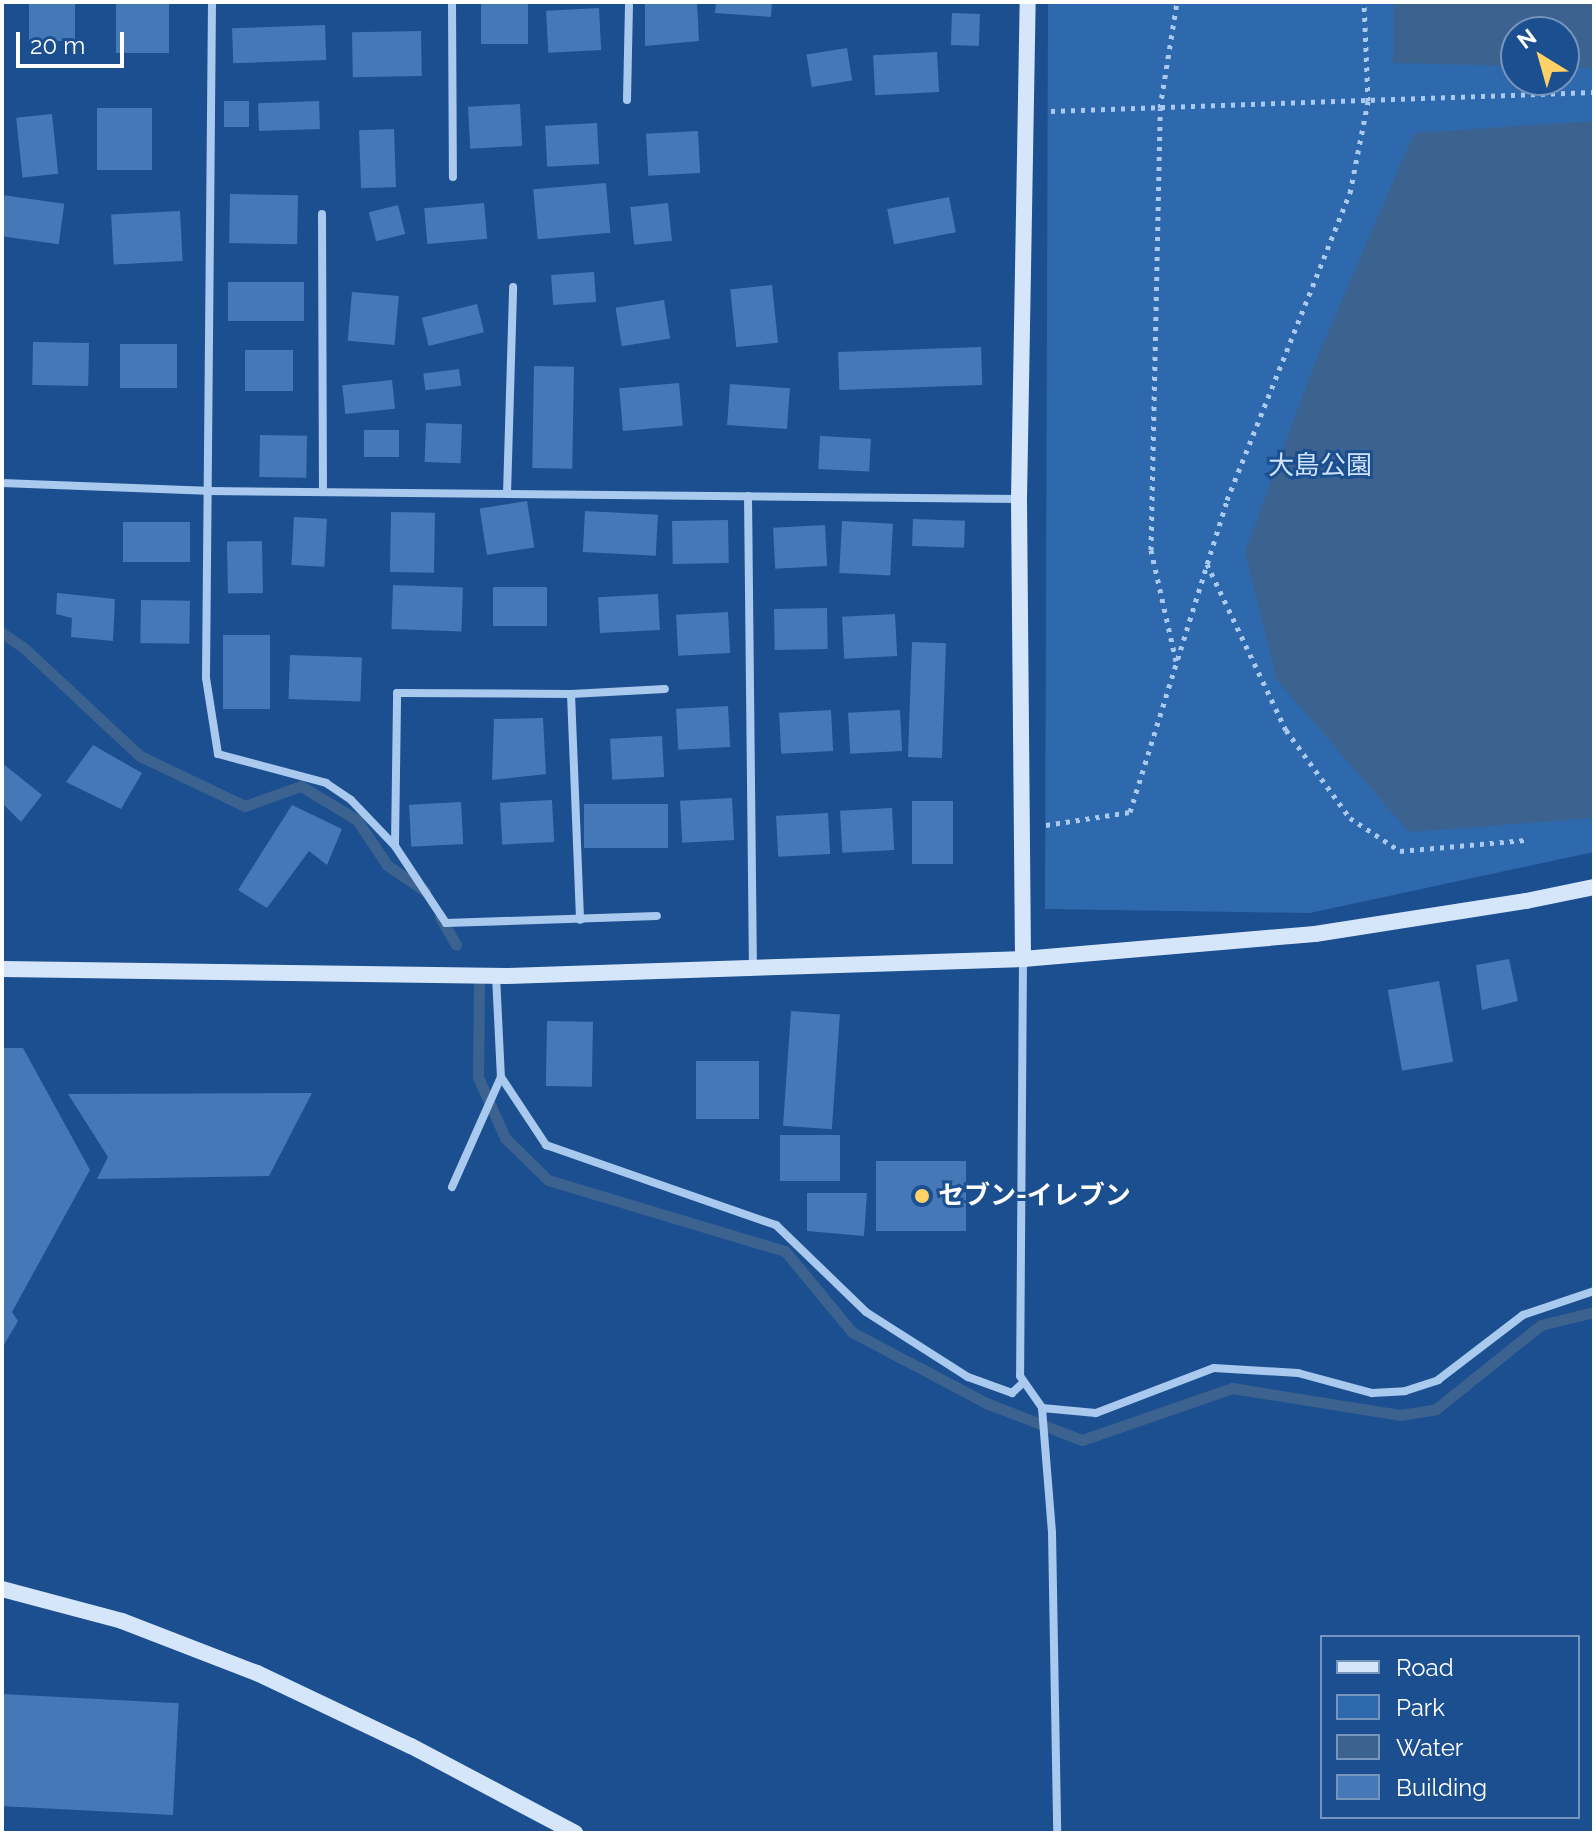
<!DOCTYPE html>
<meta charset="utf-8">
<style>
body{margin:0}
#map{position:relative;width:1596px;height:1835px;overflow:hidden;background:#1b4f8f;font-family:Raleway,"Noto Sans JP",sans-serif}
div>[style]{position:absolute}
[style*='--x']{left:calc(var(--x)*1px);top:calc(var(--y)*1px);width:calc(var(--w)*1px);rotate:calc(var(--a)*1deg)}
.green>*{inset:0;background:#2e69ad}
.water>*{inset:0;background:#3c6290}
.stream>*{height:11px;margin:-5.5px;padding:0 5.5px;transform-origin:5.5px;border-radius:5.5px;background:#3c6290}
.building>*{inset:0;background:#4478b7;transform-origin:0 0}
.path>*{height:5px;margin-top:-2.5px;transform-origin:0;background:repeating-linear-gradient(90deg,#a9c9ee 0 4px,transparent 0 10px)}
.street>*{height:8px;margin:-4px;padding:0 4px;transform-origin:4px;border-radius:4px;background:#a9c9ee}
.secondary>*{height:16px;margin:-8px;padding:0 8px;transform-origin:8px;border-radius:8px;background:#d6e6fa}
.dots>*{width:22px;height:22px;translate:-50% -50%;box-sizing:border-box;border:4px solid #1b4f8f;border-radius:50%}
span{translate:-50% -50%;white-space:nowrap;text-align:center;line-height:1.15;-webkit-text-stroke:6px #1b4f8f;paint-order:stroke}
.park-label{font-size:26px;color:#cfe3fa}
.poi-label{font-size:26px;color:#fff;font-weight:700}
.left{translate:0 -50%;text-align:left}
.frame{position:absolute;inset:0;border:4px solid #fff;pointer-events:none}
.legend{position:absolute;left:1320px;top:1635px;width:260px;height:184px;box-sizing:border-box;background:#1b4f8f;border:2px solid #7695bc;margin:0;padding:10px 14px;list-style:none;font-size:24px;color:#fff}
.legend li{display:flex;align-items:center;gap:16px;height:40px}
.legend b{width:40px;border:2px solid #7695bc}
.north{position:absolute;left:1500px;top:16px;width:80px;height:80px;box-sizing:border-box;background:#1b4f8f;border:2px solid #7695bc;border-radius:50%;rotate:323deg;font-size:22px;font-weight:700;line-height:32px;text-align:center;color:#fff}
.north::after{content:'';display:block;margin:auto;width:28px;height:36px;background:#ffd166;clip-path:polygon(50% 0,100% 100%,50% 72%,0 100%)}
.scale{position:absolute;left:16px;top:32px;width:108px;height:36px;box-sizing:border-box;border:4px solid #fff;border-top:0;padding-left:10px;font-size:24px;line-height:28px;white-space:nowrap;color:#fff;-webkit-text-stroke:6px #1b4f8f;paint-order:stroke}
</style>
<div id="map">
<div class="green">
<i style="clip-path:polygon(evenodd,1048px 2px,1594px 2px,1594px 852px,1310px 913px,1045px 909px,1048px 2px,1516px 32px,1564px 32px,1564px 80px,1516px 80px,1516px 32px)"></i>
</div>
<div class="water">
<i style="clip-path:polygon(1394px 2px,1594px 2px,1594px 68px,1564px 67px,1564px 32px,1516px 32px,1516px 66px,1393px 63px)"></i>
<i style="clip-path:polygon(1594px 121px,1594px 818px,1409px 832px,1276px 679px,1245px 552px,1314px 365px,1414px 133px)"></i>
</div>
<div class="stream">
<i style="--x:2;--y:633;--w:25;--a:34"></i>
<i style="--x:23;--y:647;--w:160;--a:43"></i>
<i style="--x:140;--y:756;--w:116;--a:25.5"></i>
<i style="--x:245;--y:806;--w:59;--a:-19.7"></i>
<i style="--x:301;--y:786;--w:66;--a:31.3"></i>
<i style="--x:357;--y:820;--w:54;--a:56.3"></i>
<i style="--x:387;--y:865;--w:46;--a:34.4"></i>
<i style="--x:440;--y:917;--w:32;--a:60"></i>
<i style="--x:479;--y:985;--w:92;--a:90.6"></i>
<i style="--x:478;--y:1077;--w:67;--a:66.1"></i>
<i style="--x:505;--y:1138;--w:60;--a:44.3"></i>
<i style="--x:548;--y:1180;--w:247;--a:16.7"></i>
<i style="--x:785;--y:1251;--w:105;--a:50.4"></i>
<i style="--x:852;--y:1332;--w:152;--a:27.9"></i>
<i style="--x:986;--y:1403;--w:103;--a:21.1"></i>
<i style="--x:1082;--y:1440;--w:159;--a:-19.1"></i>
<i style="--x:1232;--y:1388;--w:170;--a:9.1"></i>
<i style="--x:1400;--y:1415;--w:36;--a:-9"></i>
<i style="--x:1436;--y:1409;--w:134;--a:-38.7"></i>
<i style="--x:1541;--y:1325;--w:55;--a:-13.8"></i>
</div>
<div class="building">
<i style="left:29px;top:2px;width:46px;height:39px"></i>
<i style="left:116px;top:2px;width:53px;height:51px"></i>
<i style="left:481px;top:2px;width:47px;height:42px"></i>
<i style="clip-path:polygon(645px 2px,697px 2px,699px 41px,645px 46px)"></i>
<i style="clip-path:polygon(716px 2px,772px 2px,771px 17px,715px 13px)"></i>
<i style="left:599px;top:8px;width:42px;height:53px;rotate:87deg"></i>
<i style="left:952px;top:13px;width:28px;height:32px;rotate:2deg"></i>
<i style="left:325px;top:25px;width:35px;height:93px;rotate:88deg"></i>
<i style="left:421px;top:31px;width:45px;height:69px;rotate:89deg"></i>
<i style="left:847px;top:48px;width:33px;height:41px;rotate:81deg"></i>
<i style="left:937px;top:52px;width:40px;height:64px;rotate:87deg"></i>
<i style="left:224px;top:101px;width:25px;height:26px"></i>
<i style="left:319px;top:101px;width:28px;height:61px;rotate:88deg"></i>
<i style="left:520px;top:104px;width:42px;height:52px;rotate:87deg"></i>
<i style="left:97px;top:108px;width:55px;height:62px"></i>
<i style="left:52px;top:114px;width:60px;height:36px;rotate:84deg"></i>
<i style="left:597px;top:123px;width:41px;height:52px;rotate:87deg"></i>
<i style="left:394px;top:129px;width:58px;height:35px;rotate:88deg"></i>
<i style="left:698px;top:131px;width:42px;height:52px;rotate:87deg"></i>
<i style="left:606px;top:183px;width:50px;height:73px;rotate:85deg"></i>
<i style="left:230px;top:194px;width:68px;height:49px;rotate:1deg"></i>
<i style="left:2px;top:195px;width:63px;height:41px;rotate:8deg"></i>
<i style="left:949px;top:197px;width:36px;height:63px;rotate:79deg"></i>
<i style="left:484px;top:203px;width:36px;height:60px;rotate:85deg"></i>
<i style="left:668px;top:203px;width:38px;height:38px;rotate:84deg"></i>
<i style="left:398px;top:205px;width:30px;height:30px;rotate:76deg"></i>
<i style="left:180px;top:211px;width:50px;height:69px;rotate:87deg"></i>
<i style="left:594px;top:272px;width:30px;height:43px;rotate:86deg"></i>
<i style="left:304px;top:282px;width:39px;height:76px;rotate:90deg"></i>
<i style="left:772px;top:285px;width:58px;height:42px;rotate:84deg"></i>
<i style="left:352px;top:292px;width:47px;height:49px;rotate:5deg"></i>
<i style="left:664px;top:300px;width:39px;height:49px;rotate:81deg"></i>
<i style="left:477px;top:304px;width:29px;height:57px;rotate:76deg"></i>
<i style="left:33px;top:342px;width:56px;height:43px;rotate:1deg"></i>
<i style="left:177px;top:344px;width:44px;height:57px;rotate:90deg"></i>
<i style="left:981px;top:347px;width:38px;height:143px;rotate:88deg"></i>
<i style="left:245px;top:350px;width:48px;height:41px"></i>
<i style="left:534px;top:366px;width:40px;height:102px;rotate:1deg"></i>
<i style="left:459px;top:369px;width:17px;height:36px;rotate:83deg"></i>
<i style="left:392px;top:380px;width:29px;height:50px;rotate:84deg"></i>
<i style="left:679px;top:383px;width:43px;height:60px;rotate:85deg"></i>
<i style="left:730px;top:384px;width:60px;height:41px;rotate:4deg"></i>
<i style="left:426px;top:423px;width:36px;height:39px;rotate:2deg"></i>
<i style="left:364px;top:430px;width:35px;height:27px"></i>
<i style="left:260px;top:435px;width:47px;height:42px;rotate:1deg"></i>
<i style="left:820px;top:436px;width:51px;height:33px;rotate:3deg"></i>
<i style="left:527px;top:501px;width:47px;height:48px;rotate:81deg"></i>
<i style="left:585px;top:511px;width:73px;height:41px;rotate:3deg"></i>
<i style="left:391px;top:512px;width:44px;height:60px;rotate:1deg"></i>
<i style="left:294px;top:517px;width:33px;height:48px;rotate:3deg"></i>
<i style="left:913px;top:519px;width:52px;height:27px;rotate:2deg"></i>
<i style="left:728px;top:520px;width:43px;height:56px;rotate:89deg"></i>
<i style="left:842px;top:521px;width:51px;height:52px;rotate:3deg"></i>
<i style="left:123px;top:522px;width:67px;height:40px"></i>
<i style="left:825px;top:525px;width:41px;height:52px;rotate:87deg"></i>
<i style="left:262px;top:541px;width:52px;height:35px;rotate:89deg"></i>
<i style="left:393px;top:585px;width:70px;height:44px;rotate:2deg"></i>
<i style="left:493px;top:587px;width:54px;height:39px"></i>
<i style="clip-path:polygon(57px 593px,115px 599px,113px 641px,71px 637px,72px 618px,56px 614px)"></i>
<i style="left:658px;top:594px;width:36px;height:60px;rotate:87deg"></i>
<i style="left:141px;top:600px;width:49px;height:43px;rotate:1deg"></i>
<i style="left:827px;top:608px;width:41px;height:53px;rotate:89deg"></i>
<i style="left:728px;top:612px;width:41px;height:52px;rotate:87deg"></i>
<i style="left:895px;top:614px;width:42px;height:53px;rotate:87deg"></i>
<i style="left:223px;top:635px;width:47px;height:74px"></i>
<i style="left:912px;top:642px;width:34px;height:115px;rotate:2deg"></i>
<i style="left:290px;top:655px;width:72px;height:44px;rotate:2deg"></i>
<i style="left:728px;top:706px;width:41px;height:52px;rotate:87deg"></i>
<i style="left:831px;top:710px;width:41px;height:52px;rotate:87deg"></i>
<i style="left:900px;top:710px;width:41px;height:52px;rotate:87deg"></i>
<i style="clip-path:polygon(543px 718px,546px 774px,492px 780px,494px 719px)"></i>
<i style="left:662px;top:736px;width:41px;height:52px;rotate:87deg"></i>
<i style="clip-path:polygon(93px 745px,142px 773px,121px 809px,66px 782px)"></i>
<i style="clip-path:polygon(2px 763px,42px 795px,21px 822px,2px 803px)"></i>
<i style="left:732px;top:798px;width:42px;height:52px;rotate:87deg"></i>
<i style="left:552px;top:800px;width:42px;height:52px;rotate:87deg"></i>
<i style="left:912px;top:801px;width:41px;height:63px"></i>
<i style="left:461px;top:802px;width:42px;height:52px;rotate:87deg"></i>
<i style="left:668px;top:804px;width:44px;height:84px;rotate:90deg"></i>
<i style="clip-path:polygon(292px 805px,342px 829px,327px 865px,309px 851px,267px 908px,238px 890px)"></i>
<i style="left:892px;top:808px;width:42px;height:52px;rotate:87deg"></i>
<i style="left:828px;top:813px;width:41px;height:52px;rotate:87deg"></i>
<i style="clip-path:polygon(1509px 959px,1518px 1001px,1482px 1010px,1476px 965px)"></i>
<i style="left:1439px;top:981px;width:82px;height:52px;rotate:80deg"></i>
<i style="left:791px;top:1011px;width:49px;height:115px;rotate:4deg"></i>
<i style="left:547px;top:1021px;width:46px;height:65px;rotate:1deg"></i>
<i style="clip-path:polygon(2px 1048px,23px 1048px,90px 1170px,12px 1312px,18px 1321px,2px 1348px)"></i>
<i style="left:696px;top:1061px;width:63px;height:58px"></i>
<i style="clip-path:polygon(312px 1093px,269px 1176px,97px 1179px,108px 1157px,68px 1094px)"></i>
<i style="left:780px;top:1135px;width:60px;height:46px"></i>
<i style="left:876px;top:1161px;width:90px;height:70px"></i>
<i style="clip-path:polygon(807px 1193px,867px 1193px,864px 1236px,807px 1231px)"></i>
<i style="left:2px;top:1694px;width:177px;height:112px;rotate:3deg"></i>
</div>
<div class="path">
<i style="--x:1051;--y:111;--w:543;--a:-2"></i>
<i style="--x:1207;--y:564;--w:184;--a:64.6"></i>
<i style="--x:1286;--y:730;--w:109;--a:54"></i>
<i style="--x:1350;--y:818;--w:60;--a:33.4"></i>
<i style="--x:1400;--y:851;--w:126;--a:-5"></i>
<i style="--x:1176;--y:661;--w:114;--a:-102.7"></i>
<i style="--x:1151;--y:550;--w:442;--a:-88.8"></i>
<i style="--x:1160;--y:108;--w:107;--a:-80.9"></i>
<i style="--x:1046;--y:825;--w:85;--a:-8.8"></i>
<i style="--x:1130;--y:812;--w:327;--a:-72.7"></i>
<i style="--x:1227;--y:500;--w:331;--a:-68.2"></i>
<i style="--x:1350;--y:193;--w:94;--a:-78.9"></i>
<i style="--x:1368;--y:101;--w:99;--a:-92.3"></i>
</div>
<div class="street">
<i style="--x:212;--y:2;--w:676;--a:90.51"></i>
<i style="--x:206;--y:678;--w:77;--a:81"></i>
<i style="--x:218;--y:754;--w:112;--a:15"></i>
<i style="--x:326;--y:783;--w:30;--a:34"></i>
<i style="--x:351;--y:800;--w:64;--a:46.3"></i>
<i style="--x:395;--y:846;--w:92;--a:56.5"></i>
<i style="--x:446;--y:923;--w:211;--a:-1.9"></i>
<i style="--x:452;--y:2;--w:175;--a:89.7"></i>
<i style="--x:627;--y:100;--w:98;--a:-88.8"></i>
<i style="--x:322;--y:214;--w:278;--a:89.8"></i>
<i style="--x:2;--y:483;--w:204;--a:2.2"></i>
<i style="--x:206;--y:491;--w:813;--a:0.56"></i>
<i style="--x:507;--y:494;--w:207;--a:-88.3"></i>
<i style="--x:748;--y:496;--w:472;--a:89.4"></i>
<i style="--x:571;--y:694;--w:226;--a:87.7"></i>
<i style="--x:395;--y:845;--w:152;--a:-89.2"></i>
<i style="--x:397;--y:693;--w:174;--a:0.3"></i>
<i style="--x:571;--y:694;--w:94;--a:-3"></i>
<i style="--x:1023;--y:959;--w:417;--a:90.4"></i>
<i style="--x:1020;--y:1376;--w:39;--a:55"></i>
<i style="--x:1042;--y:1408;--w:124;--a:85.4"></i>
<i style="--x:1052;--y:1532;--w:301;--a:89"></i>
<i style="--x:496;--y:976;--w:101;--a:87.2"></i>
<i style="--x:501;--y:1077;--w:82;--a:56.5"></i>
<i style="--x:546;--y:1145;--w:244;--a:19.2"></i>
<i style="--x:776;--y:1225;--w:125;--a:44"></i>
<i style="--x:866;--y:1312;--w:121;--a:32.5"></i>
<i style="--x:968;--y:1377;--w:47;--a:20"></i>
<i style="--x:1012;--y:1393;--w:16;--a:-43"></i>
<i style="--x:452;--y:1187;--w:120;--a:-66"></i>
<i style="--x:1042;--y:1408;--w:54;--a:5.3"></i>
<i style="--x:1096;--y:1413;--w:126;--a:-20.9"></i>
<i style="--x:1214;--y:1368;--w:84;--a:3.4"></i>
<i style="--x:1298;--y:1373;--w:77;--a:15.1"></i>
<i style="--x:1372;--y:1393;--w:33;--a:-3"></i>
<i style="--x:1405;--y:1391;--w:35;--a:-18"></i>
<i style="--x:1438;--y:1380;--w:107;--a:-37.4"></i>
<i style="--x:1523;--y:1315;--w:75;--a:-18.7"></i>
</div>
<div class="secondary">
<i style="--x:1023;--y:959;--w:460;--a:-90.5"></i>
<i style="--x:1019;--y:499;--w:497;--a:-89"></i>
<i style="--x:2;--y:969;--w:504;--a:0.8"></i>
<i style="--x:506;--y:976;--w:517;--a:-1.88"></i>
<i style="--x:1023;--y:959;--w:293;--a:-4.9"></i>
<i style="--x:1315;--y:934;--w:214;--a:-8.9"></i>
<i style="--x:1526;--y:901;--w:69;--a:-11.6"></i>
<i style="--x:2;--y:1589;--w:124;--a:14.9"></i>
<i style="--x:122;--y:1621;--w:145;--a:21.1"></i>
<i style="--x:257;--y:1673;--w:170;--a:25.4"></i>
<i style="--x:411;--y:1746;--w:186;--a:27.9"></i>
</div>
<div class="dots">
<i style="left:922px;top:1196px;background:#ffd166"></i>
</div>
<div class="park-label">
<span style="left:1320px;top:466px">大島公園</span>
</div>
<div class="poi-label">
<span class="left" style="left:938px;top:1196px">セブン-イレブン</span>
</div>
<div class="frame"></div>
<ul class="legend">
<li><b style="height:10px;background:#d6e6fa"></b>Road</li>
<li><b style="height:22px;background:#2e69ad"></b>Park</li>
<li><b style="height:22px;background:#3c6290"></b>Water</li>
<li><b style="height:22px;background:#4478b7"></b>Building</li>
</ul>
<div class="north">N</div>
<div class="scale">20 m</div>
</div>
